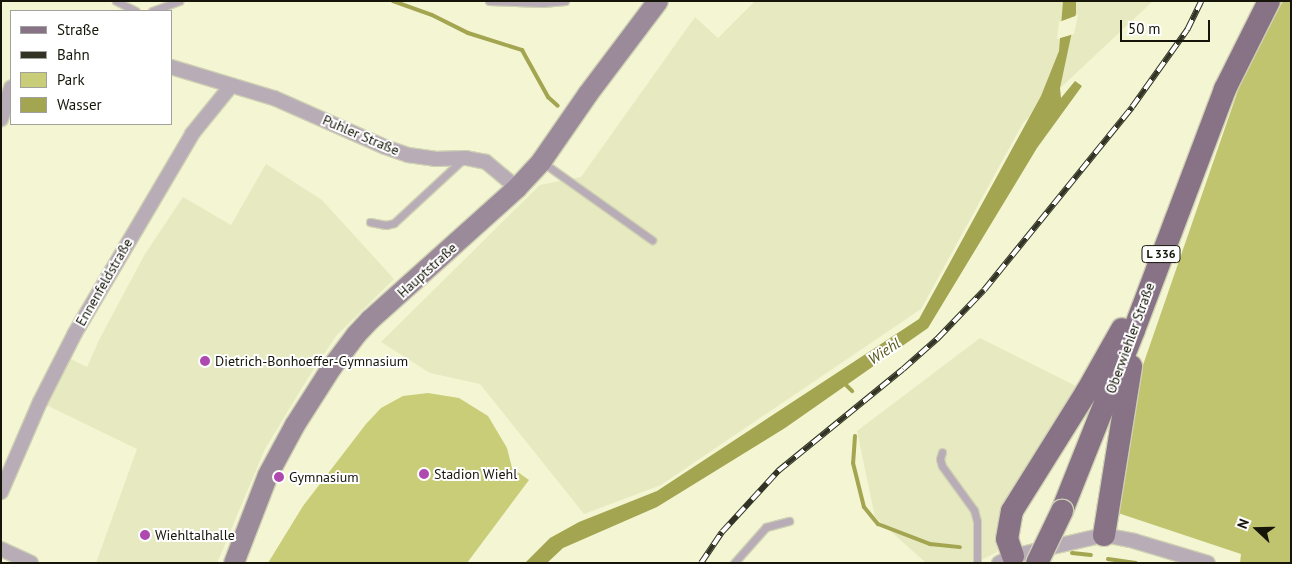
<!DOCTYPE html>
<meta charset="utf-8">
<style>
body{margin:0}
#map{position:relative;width:1292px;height:564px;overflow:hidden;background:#f3f5d3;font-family:"PT Sans",sans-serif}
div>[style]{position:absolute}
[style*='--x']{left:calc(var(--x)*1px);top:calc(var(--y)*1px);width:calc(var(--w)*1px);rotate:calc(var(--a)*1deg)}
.built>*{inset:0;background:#e7eac0}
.green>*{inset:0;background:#cacd78}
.forest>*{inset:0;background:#c1c46f}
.water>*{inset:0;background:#a3a551}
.pier>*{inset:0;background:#f3f5d3}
.stream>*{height:4px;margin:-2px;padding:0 2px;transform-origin:2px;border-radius:2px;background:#a3a551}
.roads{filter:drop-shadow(1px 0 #cfd1b3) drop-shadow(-1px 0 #cfd1b3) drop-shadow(0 1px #cfd1b3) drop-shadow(0 -1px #cfd1b3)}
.lane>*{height:7px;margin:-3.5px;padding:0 3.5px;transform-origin:3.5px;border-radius:3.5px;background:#b8acb7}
.street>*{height:14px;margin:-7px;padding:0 7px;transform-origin:7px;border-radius:7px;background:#b8acb7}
.secondary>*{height:20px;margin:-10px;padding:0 10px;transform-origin:10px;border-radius:10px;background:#9b8a9a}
.primary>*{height:22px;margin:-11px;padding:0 11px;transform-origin:11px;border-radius:11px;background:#877286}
.rail>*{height:5.5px;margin-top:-2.75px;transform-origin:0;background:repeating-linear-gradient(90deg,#fff 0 11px,#323324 0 22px);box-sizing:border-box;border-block:1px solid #323324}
.bridges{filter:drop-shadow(1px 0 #cfd1b3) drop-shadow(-1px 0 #cfd1b3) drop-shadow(0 1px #cfd1b3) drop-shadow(0 -1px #cfd1b3)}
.primary-bridge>*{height:22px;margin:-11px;padding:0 11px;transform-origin:11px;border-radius:11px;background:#877286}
.dots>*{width:14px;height:14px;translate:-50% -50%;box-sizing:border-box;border:2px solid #fff;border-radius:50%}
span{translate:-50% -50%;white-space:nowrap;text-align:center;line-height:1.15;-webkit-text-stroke:4px #fff;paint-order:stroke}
.shield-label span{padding:1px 4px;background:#fff;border:1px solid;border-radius:4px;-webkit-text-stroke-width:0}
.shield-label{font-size:12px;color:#151509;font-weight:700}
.street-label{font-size:14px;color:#151509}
.poi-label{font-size:14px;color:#151509}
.left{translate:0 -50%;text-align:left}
.water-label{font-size:15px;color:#565719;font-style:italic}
.frame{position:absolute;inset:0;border:2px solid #151509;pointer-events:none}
.legend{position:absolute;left:10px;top:10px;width:162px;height:115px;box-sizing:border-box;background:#fff;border:1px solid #a1a19d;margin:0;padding:6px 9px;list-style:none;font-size:15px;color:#151509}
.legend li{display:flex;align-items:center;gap:10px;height:25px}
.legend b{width:25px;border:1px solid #a1a19d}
.north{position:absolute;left:1232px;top:504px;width:50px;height:50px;-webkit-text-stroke:4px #fff;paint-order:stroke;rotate:291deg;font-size:14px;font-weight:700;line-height:20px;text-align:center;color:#151509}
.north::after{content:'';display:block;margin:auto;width:18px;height:22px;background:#151509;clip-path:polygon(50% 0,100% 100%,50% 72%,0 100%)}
.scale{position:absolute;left:1120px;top:20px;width:90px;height:22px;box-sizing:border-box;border:2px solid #151509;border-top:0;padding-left:6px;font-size:15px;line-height:18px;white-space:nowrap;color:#151509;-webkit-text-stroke:4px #fff;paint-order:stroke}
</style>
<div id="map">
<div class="built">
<i style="clip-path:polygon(755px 1px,1153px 1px,1023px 123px,921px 309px,661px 485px,584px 514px,480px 384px,430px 373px,381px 342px,540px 185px,581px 177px,695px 17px,718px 38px)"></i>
<i style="clip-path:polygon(266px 164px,322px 200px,394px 279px,336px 336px,308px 378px,265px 449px,217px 563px,96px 563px,137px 449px,40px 402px,63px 355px,87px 367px,99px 340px,145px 254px,183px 197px,231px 225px)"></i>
<i style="clip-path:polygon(980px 338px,1078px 387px,1001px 517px,997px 552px,975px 563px,926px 563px,875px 517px,857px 431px)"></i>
</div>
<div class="green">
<i style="clip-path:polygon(428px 393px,459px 398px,488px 416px,507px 448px,512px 468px,529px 480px,467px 563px,268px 563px,303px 506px,366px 424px,381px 408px,403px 396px)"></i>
</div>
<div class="forest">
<i style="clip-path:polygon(1283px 1px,1291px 1px,1291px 563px,1240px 563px,1241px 554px,1115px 512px,1142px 368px,1244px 73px)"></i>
</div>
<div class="water">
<i style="clip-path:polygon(1063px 1px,1076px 1px,1076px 13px,1060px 88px,1061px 98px,1075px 81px,1082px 86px,1037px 148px,928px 328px,785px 428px,657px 507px,563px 548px,547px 563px,525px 563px,550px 538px,579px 522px,657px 491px,919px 319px,1041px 96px,1059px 51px)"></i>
</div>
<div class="pier">
<i style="clip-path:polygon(1078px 15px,1074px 34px,1057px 39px,1059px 22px)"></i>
</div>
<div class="stream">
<i style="--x:393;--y:1;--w:41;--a:19.7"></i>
<i style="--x:432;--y:15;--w:40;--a:26.6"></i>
<i style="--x:468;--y:33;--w:57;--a:17.5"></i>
<i style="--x:522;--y:50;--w:54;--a:61"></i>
<i style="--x:548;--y:97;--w:13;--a:42"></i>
<i style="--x:843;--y:382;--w:13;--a:45"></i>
<i style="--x:855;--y:436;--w:27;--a:94"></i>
<i style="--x:853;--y:463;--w:45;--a:76"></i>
<i style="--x:864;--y:507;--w:22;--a:51"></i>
<i style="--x:878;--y:524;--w:56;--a:21"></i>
<i style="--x:930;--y:544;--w:30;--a:6"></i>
<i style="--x:1072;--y:553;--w:19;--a:6"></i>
<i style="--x:1108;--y:559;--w:28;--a:8"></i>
</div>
<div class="roads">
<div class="lane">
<i style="--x:116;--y:1;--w:22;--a:27"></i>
<i style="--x:489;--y:1;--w:53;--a:2.2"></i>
<i style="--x:542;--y:3;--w:23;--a:-5"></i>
<i style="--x:152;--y:11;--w:29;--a:-20"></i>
<i style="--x:542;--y:162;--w:135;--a:35.3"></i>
<i style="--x:370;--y:222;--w:16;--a:11"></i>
<i style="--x:386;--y:225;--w:8;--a:-14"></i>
<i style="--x:394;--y:223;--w:93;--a:-42.8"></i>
<i style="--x:942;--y:452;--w:7;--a:106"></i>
<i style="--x:940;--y:459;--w:7;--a:74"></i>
<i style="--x:942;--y:466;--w:54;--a:54"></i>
<i style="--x:974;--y:510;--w:11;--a:75"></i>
<i style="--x:977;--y:521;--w:42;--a:90"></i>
<i style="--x:734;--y:563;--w:48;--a:-48.4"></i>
<i style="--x:766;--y:527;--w:24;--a:-15"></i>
</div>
<div class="street">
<i style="--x:171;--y:67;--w:108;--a:16.8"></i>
<i style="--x:274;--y:98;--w:121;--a:23.8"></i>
<i style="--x:385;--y:147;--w:24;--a:19"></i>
<i style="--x:408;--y:155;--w:27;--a:8"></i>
<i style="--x:435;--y:159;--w:31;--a:-2"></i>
<i style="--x:466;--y:158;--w:20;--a:11"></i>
<i style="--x:486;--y:162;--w:40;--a:40"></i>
<i style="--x:1;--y:119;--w:33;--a:-72"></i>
<i style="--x:1;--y:492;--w:98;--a:-66.6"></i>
<i style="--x:40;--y:402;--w:77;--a:-63.1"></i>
<i style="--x:75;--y:333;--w:231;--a:-59.5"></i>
<i style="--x:192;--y:134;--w:62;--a:-50.9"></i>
<i style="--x:1;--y:549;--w:33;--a:25"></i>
<i style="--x:999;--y:563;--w:16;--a:-27"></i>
<i style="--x:1013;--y:556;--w:93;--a:-13"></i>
<i style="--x:1104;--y:535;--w:31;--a:11"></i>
<i style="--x:1134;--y:541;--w:77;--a:16.6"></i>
</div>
<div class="secondary">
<i style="--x:234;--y:563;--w:94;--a:-68.9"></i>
<i style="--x:268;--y:475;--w:57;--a:-61.6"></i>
<i style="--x:295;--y:425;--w:69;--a:-57.5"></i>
<i style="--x:332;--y:367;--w:40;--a:-53"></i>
<i style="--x:356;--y:335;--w:21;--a:-47"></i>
<i style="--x:370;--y:320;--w:198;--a:-41.9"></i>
<i style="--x:517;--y:188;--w:35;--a:-47"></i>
<i style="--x:541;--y:162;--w:83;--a:-55.3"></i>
<i style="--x:588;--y:94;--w:116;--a:-53"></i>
</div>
<div class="primary">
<i style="--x:1062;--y:511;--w:195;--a:-68.3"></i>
<i style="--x:1134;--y:330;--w:258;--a:-69.3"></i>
<i style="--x:1225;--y:89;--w:98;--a:-63.4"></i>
<i style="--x:1104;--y:535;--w:171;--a:-80.9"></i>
<i style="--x:1013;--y:556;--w:18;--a:-109"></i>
<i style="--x:1007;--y:539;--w:28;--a:-80"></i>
<i style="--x:1012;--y:511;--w:142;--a:-58"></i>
<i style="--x:1087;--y:391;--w:71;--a:-60.6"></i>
</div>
</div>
<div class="rail">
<i style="--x:701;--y:563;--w:37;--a:-56"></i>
<i style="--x:722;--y:532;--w:83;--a:-47.4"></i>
<i style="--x:778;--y:471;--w:161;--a:-39.2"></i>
<i style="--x:903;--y:369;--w:47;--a:-41.5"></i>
<i style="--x:938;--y:338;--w:66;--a:-46.2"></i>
<i style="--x:984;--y:290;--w:235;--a:-51"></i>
<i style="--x:1132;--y:107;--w:95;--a:-54.5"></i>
<i style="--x:1187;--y:30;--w:32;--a:-64"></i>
</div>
<div class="bridges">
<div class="primary-bridge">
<i style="--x:1037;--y:563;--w:58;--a:-64.3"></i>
</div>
</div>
<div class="dots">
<i style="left:205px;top:361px;background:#ae49ae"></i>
<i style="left:424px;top:474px;background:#ae49ae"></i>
<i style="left:279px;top:477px;background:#ae49ae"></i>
<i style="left:145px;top:535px;background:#ae49ae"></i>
</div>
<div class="shield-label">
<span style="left:1161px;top:254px">L 336</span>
</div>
<div class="street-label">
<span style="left:361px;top:135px;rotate:23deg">Puhler Straße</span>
<span style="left:427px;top:270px;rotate:-42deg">Hauptstraße</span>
<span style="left:104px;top:282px;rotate:-60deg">Ennenfeldstraße</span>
<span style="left:1130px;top:338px;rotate:-70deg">Oberwiehler Straße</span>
</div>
<div class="poi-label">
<span class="left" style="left:215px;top:361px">Dietrich-Bonhoeffer-Gymnasium</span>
<span class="left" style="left:434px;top:474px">Stadion Wiehl</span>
<span class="left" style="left:289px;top:477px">Gymnasium</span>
<span class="left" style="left:155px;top:535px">Wiehltalhalle</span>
</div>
<div class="water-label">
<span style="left:884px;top:351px;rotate:-33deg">Wiehl</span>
</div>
<div class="frame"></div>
<ul class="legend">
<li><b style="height:6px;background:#877286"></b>Straße</li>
<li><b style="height:6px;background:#323324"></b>Bahn</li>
<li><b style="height:14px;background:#cacd78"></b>Park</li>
<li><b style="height:14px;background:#a3a551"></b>Wasser</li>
</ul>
<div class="north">N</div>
<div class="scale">50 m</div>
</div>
